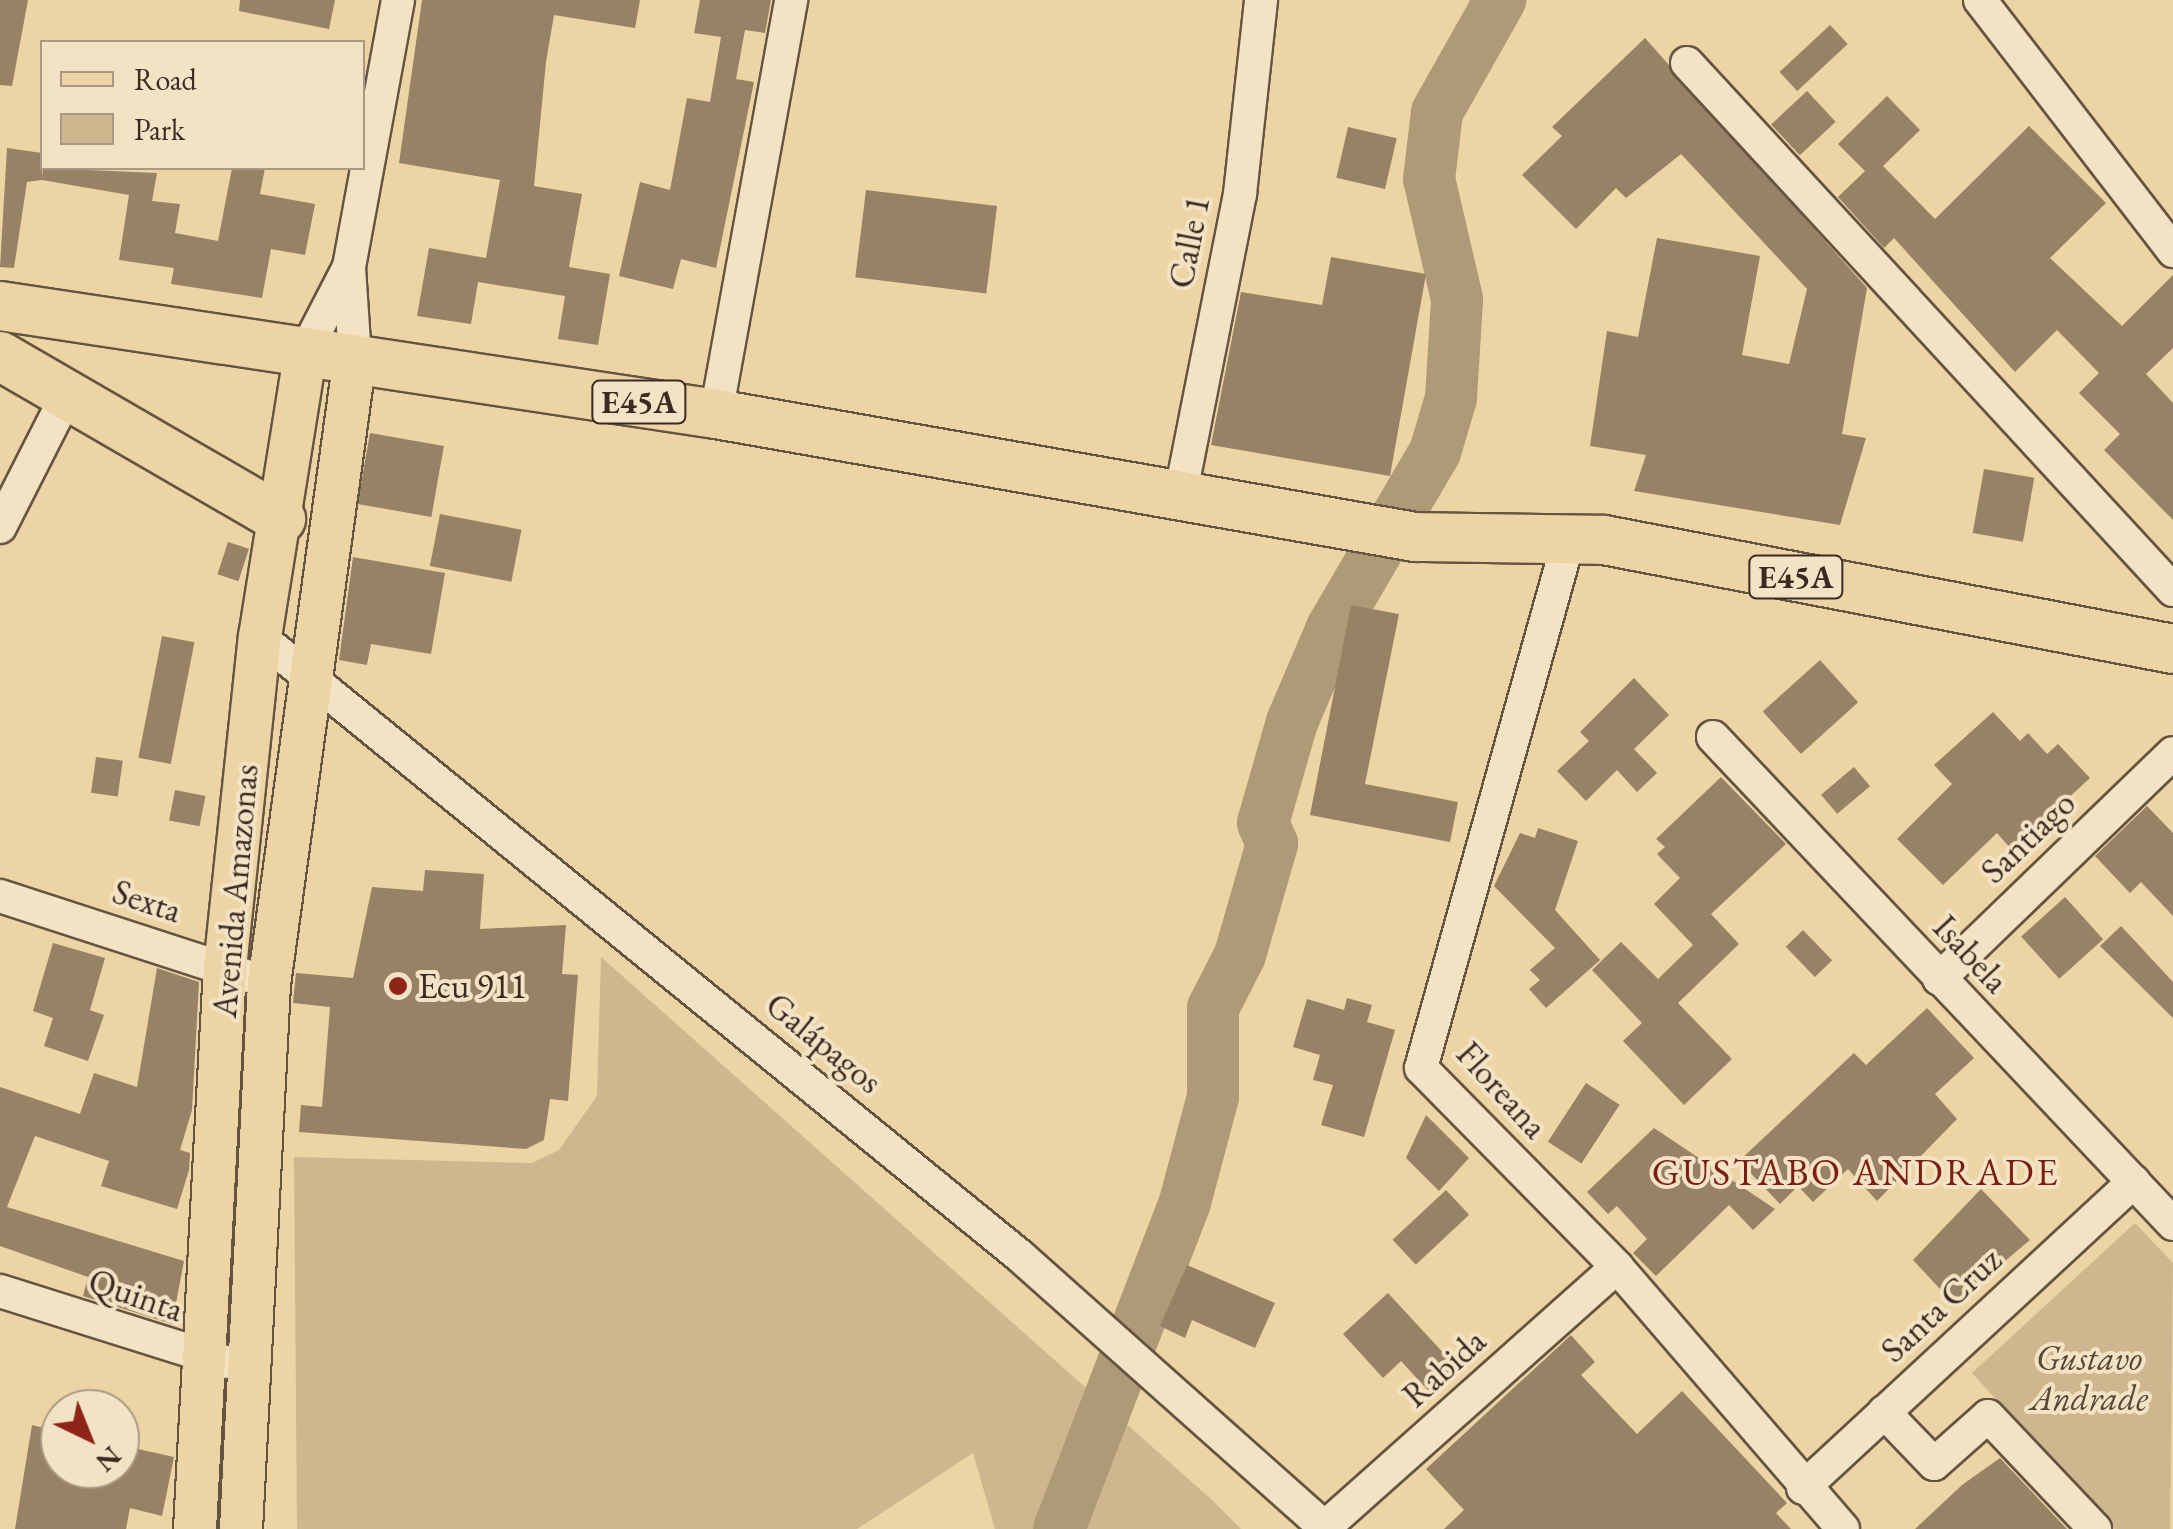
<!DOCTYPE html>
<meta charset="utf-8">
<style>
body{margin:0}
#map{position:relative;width:2173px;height:1529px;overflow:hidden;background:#ecd4a4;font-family:"EB Garamond",serif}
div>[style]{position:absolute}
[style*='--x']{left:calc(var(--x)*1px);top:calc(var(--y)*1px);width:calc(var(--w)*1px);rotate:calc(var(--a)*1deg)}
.green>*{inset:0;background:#ceb78e}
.river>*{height:52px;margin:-26px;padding:0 26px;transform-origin:26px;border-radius:26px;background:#af9a78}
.building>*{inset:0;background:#978266;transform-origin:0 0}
.roads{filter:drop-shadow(2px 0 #665443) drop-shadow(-2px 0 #665443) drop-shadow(0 2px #665443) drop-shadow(0 -2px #665443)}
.minor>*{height:32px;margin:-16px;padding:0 16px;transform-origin:16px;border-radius:16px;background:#f3e3c4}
.major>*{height:42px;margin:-21px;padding:0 21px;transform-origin:21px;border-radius:21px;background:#ecd4a4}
.highway>*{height:48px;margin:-24px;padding:0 24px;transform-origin:24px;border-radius:24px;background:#ecd4a4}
.dots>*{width:28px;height:28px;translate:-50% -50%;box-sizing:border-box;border:5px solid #f3e3c4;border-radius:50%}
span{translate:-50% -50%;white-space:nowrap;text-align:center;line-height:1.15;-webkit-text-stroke:8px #f3e3c4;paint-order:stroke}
.shield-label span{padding:2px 8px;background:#f3e3c4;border:2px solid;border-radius:8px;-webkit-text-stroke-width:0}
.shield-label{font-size:32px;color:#3a2a23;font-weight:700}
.street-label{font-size:35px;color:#3a2a23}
.poi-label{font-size:35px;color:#3a2a23}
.left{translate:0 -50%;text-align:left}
.park-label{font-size:35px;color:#584638;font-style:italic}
.neighbourhood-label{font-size:38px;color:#7a1f14;letter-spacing:2.5px}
.legend{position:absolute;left:40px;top:40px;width:325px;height:130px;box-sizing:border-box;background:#f3e3c4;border:2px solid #a99984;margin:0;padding:12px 18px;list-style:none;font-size:30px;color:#3a2a23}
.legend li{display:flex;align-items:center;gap:20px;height:50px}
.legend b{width:50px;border:2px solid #a99984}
.north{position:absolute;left:40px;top:1389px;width:100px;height:100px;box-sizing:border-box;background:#f3e3c4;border:2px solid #a99984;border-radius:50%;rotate:137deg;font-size:28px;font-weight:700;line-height:40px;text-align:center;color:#3a2a23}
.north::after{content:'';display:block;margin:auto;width:35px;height:45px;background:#8f2418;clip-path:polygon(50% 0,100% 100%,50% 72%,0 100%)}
</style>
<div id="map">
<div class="green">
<i style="clip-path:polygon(601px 957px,1212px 1500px,1241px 1529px,995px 1529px,973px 1453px,857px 1529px,297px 1529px,294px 1157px,532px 1163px,559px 1150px,597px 1096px)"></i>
<i style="clip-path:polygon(2135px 1223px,2173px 1263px,2170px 1529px,2115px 1529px,1972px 1373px)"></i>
</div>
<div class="river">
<i style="--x:1059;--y:1529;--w:350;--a:-68.9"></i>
<i style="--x:1185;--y:1202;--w:109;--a:-75.1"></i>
<i style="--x:1213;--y:1097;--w:89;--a:-90"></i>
<i style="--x:1213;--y:1008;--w:59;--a:-63"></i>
<i style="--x:1240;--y:955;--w:116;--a:-73.9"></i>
<i style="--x:1272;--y:844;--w:23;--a:-113"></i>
<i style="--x:1263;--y:823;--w:105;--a:-74"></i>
<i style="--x:1292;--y:722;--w:102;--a:-66.9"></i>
<i style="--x:1332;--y:628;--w:204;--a:-59.7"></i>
<i style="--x:1435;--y:452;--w:56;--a:-73.5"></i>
<i style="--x:1451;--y:398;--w:99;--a:-86.5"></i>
<i style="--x:1457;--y:299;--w:123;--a:-103.1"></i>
<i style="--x:1429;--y:179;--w:67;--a:-83.2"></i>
<i style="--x:1437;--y:112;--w:129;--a:-60.6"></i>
</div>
<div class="building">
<i style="clip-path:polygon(0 0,28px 0,12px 86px,0 85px)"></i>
<i style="clip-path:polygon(240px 0,335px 0,329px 29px,239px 11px)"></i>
<i style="clip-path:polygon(422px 0,640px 0,635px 28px,554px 15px,546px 62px,534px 186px,582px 194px,569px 267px,610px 274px,598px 345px,558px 339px,565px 296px,478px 282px,471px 324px,417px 316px,429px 248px,486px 258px,500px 180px,399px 163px)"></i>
<i style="clip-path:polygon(700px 0,771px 0,765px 33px,745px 30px,736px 79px,754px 82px,716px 268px,681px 259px,673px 289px,619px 276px,640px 182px,670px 190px,687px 98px,710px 102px,721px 37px,694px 33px)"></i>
<i style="left:1830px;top:25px;width:26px;height:69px;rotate:47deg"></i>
<i style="clip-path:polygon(1645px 38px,1867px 288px,1842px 434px,1866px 438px,1840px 525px,1634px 491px,1646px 455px,1590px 446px,1607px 331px,1638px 337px,1657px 238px,1760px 256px,1742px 355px,1789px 364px,1807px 289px,1681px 154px,1626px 198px,1616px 188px,1576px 229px,1522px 175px,1562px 136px,1552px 127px)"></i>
<i style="left:1807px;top:91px;width:42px;height:49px;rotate:47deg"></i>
<i style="clip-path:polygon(1887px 96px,1920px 130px,1883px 166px,1935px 219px,2029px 126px,2106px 203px,2050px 258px,2122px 326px,2173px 275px,2173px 348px,2146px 374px,2173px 403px,2173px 520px,2104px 450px,2120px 434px,2079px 393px,2099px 373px,2057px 330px,2015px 372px,1894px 238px,1884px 248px,1838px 197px,1865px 171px,1838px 144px)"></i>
<i style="left:1348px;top:127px;width:50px;height:52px;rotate:13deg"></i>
<i style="clip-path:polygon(7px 148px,42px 153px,42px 179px,43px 168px,157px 173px,152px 201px,180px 204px,175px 233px,218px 241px,232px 168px,265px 168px,260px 194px,315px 204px,305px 255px,271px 249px,262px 298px,171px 284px,174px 268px,119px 260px,129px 195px,42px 180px,27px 182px,14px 268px,0 267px)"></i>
<i style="left:866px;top:190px;width:132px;height:88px;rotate:7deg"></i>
<i style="clip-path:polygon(1331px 257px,1426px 274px,1390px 476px,1211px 445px,1241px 292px,1322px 305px)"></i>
<i style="left:370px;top:433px;width:75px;height:72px;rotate:10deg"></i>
<i style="left:1984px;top:469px;width:51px;height:65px;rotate:10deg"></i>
<i style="left:440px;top:514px;width:83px;height:53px;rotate:11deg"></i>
<i style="left:228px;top:542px;width:22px;height:34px;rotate:18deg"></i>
<i style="clip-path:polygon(353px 557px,445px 573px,431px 654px,371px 644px,367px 665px,339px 660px)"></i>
<i style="clip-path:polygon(1351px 605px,1399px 614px,1365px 784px,1458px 802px,1450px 842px,1310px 815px)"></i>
<i style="left:162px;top:636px;width:33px;height:124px;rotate:11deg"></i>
<i style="left:1820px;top:660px;width:57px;height:77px;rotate:48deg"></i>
<i style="clip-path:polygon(1634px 678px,1669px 715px,1634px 749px,1657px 773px,1637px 792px,1617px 770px,1586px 801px,1557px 771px,1589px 741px,1580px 732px)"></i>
<i style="clip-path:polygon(1993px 712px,2020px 741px,2028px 733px,2047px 754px,2058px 744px,2090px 778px,2012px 850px,1997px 833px,1943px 885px,1897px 839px,1952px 784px,1934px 765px)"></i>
<i style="left:96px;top:757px;width:27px;height:36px;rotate:8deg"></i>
<i style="left:1854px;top:767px;width:25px;height:43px;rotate:50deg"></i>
<i style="clip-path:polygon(1721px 777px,1786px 844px,1711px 914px,1739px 944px,1678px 1003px,1732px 1059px,1684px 1105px,1623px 1041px,1642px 1023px,1592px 970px,1621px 942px,1658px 979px,1693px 945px,1654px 904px,1680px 878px,1657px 854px,1665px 847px,1656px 839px)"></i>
<i style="left:175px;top:790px;width:31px;height:31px;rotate:11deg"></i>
<i style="clip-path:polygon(2147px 806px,2173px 833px,2173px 916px,2141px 882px,2130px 893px,2095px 856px)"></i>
<i style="clip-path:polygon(1538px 828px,1578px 841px,1555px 910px,1600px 960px,1546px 1008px,1529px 989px,1540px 980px,1530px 970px,1555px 948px,1494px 886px,1520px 833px,1535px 838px)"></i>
<i style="clip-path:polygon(425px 870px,484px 874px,480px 929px,566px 925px,562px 974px,578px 975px,568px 1101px,550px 1099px,544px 1140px,526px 1149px,299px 1132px,301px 1105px,322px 1107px,330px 1007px,293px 1003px,296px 973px,353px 978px,372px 887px,423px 891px)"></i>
<i style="left:2065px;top:897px;width:57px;height:59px;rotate:48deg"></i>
<i style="clip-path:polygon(2121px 926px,2173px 982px,2173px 1018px,2100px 946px)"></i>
<i style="left:1803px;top:930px;width:42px;height:24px;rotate:46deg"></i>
<i style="clip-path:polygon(53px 943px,105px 958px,90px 1010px,104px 1015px,88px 1061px,44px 1046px,53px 1018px,33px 1011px)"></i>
<i style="clip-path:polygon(157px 968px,199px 982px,192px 1110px,180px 1150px,190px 1153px,189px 1170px,177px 1209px,101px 1186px,109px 1161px,35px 1136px,7px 1207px,184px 1261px,172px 1324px,83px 1296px,88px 1277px,0 1246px,0 1087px,80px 1114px,94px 1073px,137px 1087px)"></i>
<i style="clip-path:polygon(1347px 998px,1372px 1005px,1367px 1022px,1395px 1030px,1364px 1137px,1321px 1125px,1333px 1085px,1313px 1080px,1320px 1055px,1293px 1047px,1307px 999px,1344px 1010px)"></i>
<i style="clip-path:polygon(1927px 1008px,1974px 1058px,1935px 1094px,1957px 1119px,1877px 1201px,1848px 1169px,1813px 1202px,1798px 1186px,1780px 1204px,1739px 1161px,1854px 1053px,1866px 1065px)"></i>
<i style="left:1586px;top:1083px;width:40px;height:70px;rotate:33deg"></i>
<i style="clip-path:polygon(1426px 1115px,1469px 1158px,1439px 1191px,1406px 1158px)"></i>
<i style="clip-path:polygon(1654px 1128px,1775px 1209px,1753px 1230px,1729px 1205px,1656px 1276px,1633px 1253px,1647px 1239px,1617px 1206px,1608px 1214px,1587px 1192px)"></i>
<i style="clip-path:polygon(1981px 1189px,2030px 1240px,1954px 1304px,1913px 1260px)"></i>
<i style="left:1446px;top:1190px;width:34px;height:73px;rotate:47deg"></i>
<i style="clip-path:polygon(1187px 1265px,1275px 1303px,1255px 1348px,1192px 1320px,1185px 1338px,1160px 1326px)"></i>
<i style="clip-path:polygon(1388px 1293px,1460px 1371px,1433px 1396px,1401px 1361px,1383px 1378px,1343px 1334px)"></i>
<i style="clip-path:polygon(1571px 1335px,1595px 1362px,1581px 1375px,1637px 1434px,1682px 1391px,1787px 1503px,1776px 1513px,1791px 1529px,1444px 1529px,1464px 1510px,1426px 1469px)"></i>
<i style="clip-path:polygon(32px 1425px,60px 1432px,60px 1469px,120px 1469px,120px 1445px,174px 1457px,162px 1516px,130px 1508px,126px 1529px,15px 1529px)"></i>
<i style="clip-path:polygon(2000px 1458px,2067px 1529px,1915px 1529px,1962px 1485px)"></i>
</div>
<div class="roads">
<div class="minor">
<i style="--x:1980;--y:0;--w:317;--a:52.4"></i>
<i style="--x:1687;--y:63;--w:717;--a:47.32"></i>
<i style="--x:306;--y:350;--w:93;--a:-62.6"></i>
<i style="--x:355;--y:358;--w:91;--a:-93.8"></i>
<i style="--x:349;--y:267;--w:271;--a:-79.6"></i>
<i style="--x:716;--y:414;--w:421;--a:-79.7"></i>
<i style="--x:1180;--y:497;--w:309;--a:-78.8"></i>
<i style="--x:1240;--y:194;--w:195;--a:-83.8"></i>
<i style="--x:0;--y:527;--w:148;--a:-63.1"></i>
<i style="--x:1568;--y:542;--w:546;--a:105.61"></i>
<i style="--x:1421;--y:1068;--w:279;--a:45.4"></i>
<i style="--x:1617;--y:1267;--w:346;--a:49.2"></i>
<i style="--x:260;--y:637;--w:980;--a:39.16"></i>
<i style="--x:1020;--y:1256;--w:410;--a:41.7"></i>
<i style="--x:1713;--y:737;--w:670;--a:46.63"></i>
<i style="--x:0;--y:896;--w:259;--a:18"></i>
<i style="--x:1939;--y:979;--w:325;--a:-44"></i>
<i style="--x:0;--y:1291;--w:236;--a:17.5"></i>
<i style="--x:1884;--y:1412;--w:72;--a:46.1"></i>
<i style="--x:1934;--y:1464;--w:72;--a:-41.6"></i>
<i style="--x:1988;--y:1416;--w:156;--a:46.6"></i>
<i style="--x:1803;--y:1488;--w:451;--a:-42.8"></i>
<i style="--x:1324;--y:1528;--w:392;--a:-41.7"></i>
</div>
<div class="major">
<i style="--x:195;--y:1529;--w:562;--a:-86.94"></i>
<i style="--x:225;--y:968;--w:333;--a:-84"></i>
<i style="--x:260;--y:637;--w:291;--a:-80.9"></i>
<i style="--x:241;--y:1529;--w:546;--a:-87.06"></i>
<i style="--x:269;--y:984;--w:632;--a:-82.18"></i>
</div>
<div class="highway">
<i style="--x:0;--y:306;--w:724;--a:8.58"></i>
<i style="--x:716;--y:414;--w:710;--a:9.98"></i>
<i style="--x:1415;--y:537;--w:189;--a:0.9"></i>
<i style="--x:1604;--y:540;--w:579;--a:10.84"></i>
<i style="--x:0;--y:356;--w:325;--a:30.1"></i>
</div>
</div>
<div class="dots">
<i style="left:398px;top:986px;background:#8f2418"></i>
</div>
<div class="shield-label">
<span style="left:639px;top:402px">E45A</span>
<span style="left:1796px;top:577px">E45A</span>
</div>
<div class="street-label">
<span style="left:1189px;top:242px;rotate:-79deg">Calle 1</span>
<span style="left:2028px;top:837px;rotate:-44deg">Santiago</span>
<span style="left:235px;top:891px;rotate:-85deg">Avenida Amazonas</span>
<span style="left:147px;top:901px;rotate:18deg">Sexta</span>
<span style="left:1971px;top:954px;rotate:47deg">Isabela</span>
<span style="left:824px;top:1043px;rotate:39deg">Galápagos</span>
<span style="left:1502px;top:1090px;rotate:48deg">Floreana</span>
<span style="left:136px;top:1295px;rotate:19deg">Quinta</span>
<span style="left:1941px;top:1305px;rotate:-43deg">Santa Cruz</span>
<span style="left:1444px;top:1368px;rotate:-42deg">Rabida</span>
</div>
<div class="poi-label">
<span class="left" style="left:418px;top:986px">Ecu 911</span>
</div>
<div class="park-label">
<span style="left:2089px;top:1378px">Gustavo<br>Andrade</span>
</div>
<div class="neighbourhood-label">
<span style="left:1856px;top:1172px">GUSTABO ANDRADE</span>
</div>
<ul class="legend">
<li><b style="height:12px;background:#ecd4a4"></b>Road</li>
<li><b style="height:28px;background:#ceb78e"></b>Park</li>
</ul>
<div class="north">N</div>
</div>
